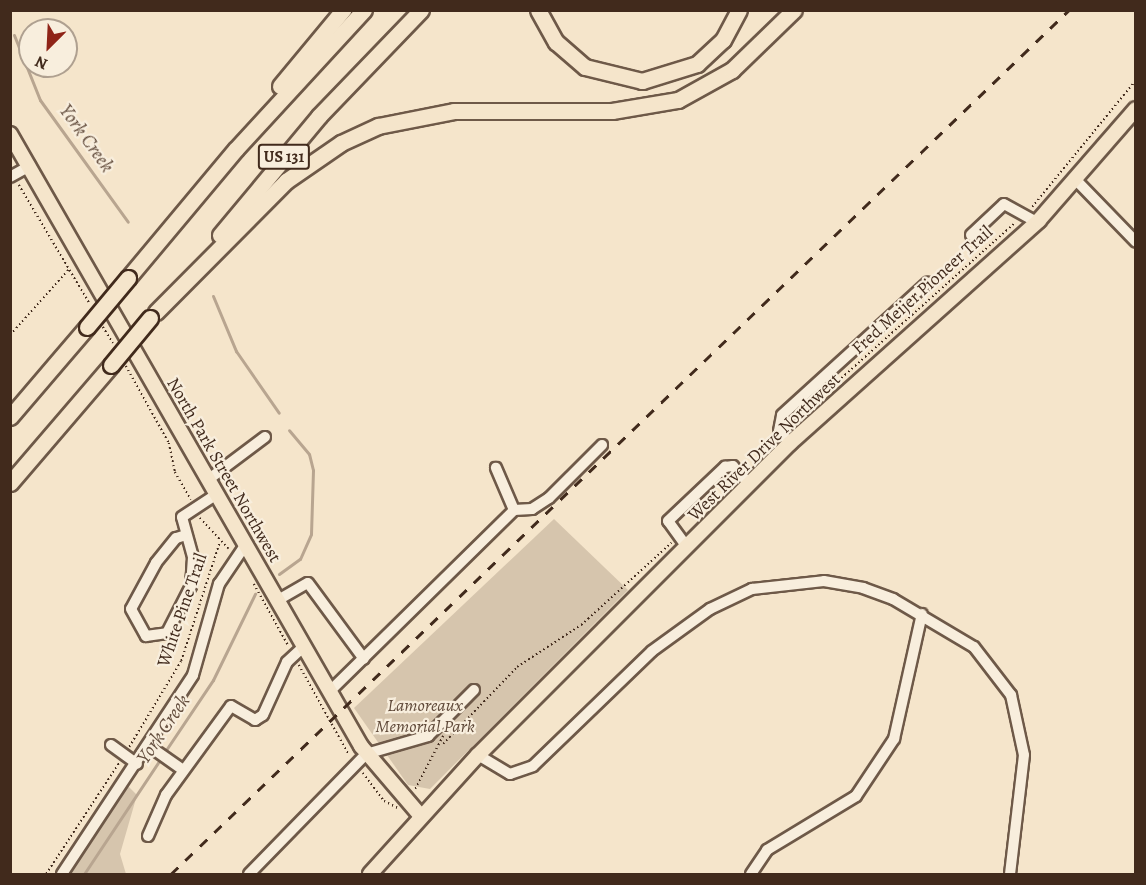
<!DOCTYPE html>
<style>
body{margin:0}
#map{position:relative;width:1146px;height:885px;overflow:hidden;background:#f5e5cb;font-family:Alegreya,serif}
div>[style]{position:absolute}
[style*='--x']{left:calc(var(--x)*1px);top:calc(var(--y)*1px);width:calc(var(--w)*1px);rotate:calc(var(--a)*1deg)}
.green>*{inset:0;background:#d6c5ad}
.stream>*{height:3px;margin:-1.5px;padding:0 1.5px;transform-origin:1.5px;border-radius:1.5px;background:#b8a590}
.path>*{height:1.5px;margin-top:-0.75px;transform-origin:0;background:repeating-linear-gradient(90deg,#412a1c 0 1.5px,transparent 0 4.5px)}
.roads{filter:drop-shadow(2px 0 #6e5948) drop-shadow(-2px 0 #6e5948) drop-shadow(0 2px #6e5948) drop-shadow(0 -2px #6e5948)}
.minor>*{height:10px;margin:-5px;padding:0 5px;transform-origin:5px;border-radius:5px;background:#f8eedd}
.major>*{height:14px;margin:-7px;padding:0 7px;transform-origin:7px;border-radius:7px;background:#f5e5cb}
.highway>*{height:15px;margin:-7.5px;padding:0 7.5px;transform-origin:7.5px;border-radius:7.5px;background:#f5e5cb}
.rail>*{height:3px;margin-top:-1.5px;transform-origin:0;background:repeating-linear-gradient(90deg,#412a1c 0 10px,transparent 0 20px)}
.bridges{filter:drop-shadow(2px 0 #412a1c) drop-shadow(-2px 0 #412a1c) drop-shadow(0 2px #412a1c) drop-shadow(0 -2px #412a1c)}
.highway-bridge>*{height:15px;margin:-7.5px;padding:0 7.5px;transform-origin:7.5px;border-radius:7.5px;background:#f5e5cb}
span{translate:-50% -50%;white-space:nowrap;text-align:center;line-height:1.15;-webkit-text-stroke:4.5px #f8eedd;paint-order:stroke}
.shield-label span{padding:2px 4px;background:#f8eedd;border:2px solid;border-radius:4px;-webkit-text-stroke-width:0}
.shield-label{font-size:16px;color:#412a1c;font-weight:700}
.street-label{font-size:18px;color:#412a1c}
.park-label{font-size:18px;color:#5f4939;font-style:italic}
.water-label{font-size:20px;color:#654f3f;font-style:italic}
.frame{position:absolute;inset:0;border:12px solid #412a1c;pointer-events:none}
.north{position:absolute;left:18px;top:18px;width:60px;height:60px;box-sizing:border-box;background:#f8eedd;border:2px solid #afa090;border-radius:50%;rotate:204deg;font-size:16px;font-weight:700;line-height:24px;text-align:center;color:#412a1c}
.north::after{content:'';display:block;margin:auto;width:21px;height:27px;background:#8f2418;clip-path:polygon(50% 0,100% 100%,50% 72%,0 100%)}
</style>
<div id="map">
<div class="green">
<i style="clip-path:polygon(554px 519px,628px 590px,430px 789px,408px 785px,354px 708px)"></i>
<i style="clip-path:polygon(124px 782px,137px 795px,120px 854px,126px 874px,62px 874px)"></i>
</div>
<div class="stream">
<i style="--x:14;--y:35;--w:70;--a:68.2"></i>
<i style="--x:40;--y:100;--w:150;--a:54.2"></i>
<i style="--x:213;--y:296;--w:60;--a:67.3"></i>
<i style="--x:236;--y:351;--w:75;--a:55.3"></i>
<i style="--x:279;--y:574;--w:26;--a:-36"></i>
<i style="--x:300;--y:559;--w:27;--a:-66"></i>
<i style="--x:311;--y:534;--w:64;--a:-88.2"></i>
<i style="--x:313;--y:470;--w:16;--a:-104"></i>
<i style="--x:309;--y:454;--w:31;--a:-130"></i>
<i style="--x:164;--y:753;--w:88;--a:-56.1"></i>
<i style="--x:213;--y:680;--w:96;--a:-64"></i>
<i style="--x:84;--y:874;--w:139;--a:-56.4"></i>
</div>
<div class="path">
<i style="--x:19;--y:185;--w:139;--a:59.2"></i>
<i style="--x:1032;--y:207;--w:164;--a:-50.7"></i>
<i style="--x:103;--y:327;--w:19;--a:58"></i>
<i style="--x:10;--y:335;--w:89;--a:-48.2"></i>
<i style="--x:126;--y:366;--w:88;--a:60.8"></i>
<i style="--x:169;--y:443;--w:30;--a:78"></i>
<i style="--x:175;--y:472;--w:32;--a:60"></i>
<i style="--x:791;--y:423;--w:300;--a:-41.8"></i>
<i style="--x:200;--y:518;--w:42;--a:46.9"></i>
<i style="--x:254;--y:584;--w:70;--a:60.9"></i>
<i style="--x:299;--y:665;--w:103;--a:60.9"></i>
<i style="--x:443;--y:744;--w:107;--a:-46.1"></i>
<i style="--x:517;--y:667;--w:77;--a:-33.3"></i>
<i style="--x:581;--y:625;--w:122;--a:-42.3"></i>
<i style="--x:129;--y:747;--w:100;--a:-58.8"></i>
<i style="--x:181;--y:661;--w:123;--a:-72"></i>
<i style="--x:363;--y:773;--w:35;--a:53"></i>
<i style="--x:384;--y:801;--w:16;--a:27"></i>
<i style="--x:415;--y:789;--w:60;--a:-62.2"></i>
<i style="--x:46;--y:874;--w:133;--a:-56.7"></i>
</div>
<div class="roads">
<div class="minor">
<i style="--x:10;--y:177;--w:23;--a:-29"></i>
<i style="--x:1076;--y:180;--w:86;--a:45.9"></i>
<i style="--x:971;--y:235;--w:45;--a:-43.2"></i>
<i style="--x:1004;--y:204;--w:38;--a:29"></i>
<i style="--x:790;--y:443;--w:16;--a:-133"></i>
<i style="--x:779;--y:431;--w:16;--a:-79"></i>
<i style="--x:782;--y:415;--w:197;--a:-42.3"></i>
<i style="--x:209;--y:479;--w:70;--a:-36.9"></i>
<i style="--x:514;--y:510;--w:18;--a:-3"></i>
<i style="--x:532;--y:509;--w:20;--a:-33"></i>
<i style="--x:549;--y:498;--w:75;--a:-45"></i>
<i style="--x:186;--y:535;--w:10;--a:163"></i>
<i style="--x:176;--y:538;--w:32;--a:129"></i>
<i style="--x:156;--y:563;--w:52;--a:118.5"></i>
<i style="--x:131;--y:609;--w:31;--a:61"></i>
<i style="--x:146;--y:636;--w:21;--a:-8"></i>
<i style="--x:167;--y:633;--w:53;--a:-62.9"></i>
<i style="--x:191;--y:586;--w:29;--a:-86"></i>
<i style="--x:193;--y:557;--w:41;--a:-105.4"></i>
<i style="--x:182;--y:517;--w:42;--a:-33.3"></i>
<i style="--x:687;--y:547;--w:32;--a:-126"></i>
<i style="--x:668;--y:521;--w:79;--a:-43.5"></i>
<i style="--x:725;--y:467;--w:8;--a:-7"></i>
<i style="--x:733;--y:466;--w:24;--a:48"></i>
<i style="--x:278;--y:600;--w:34;--a:-30"></i>
<i style="--x:308;--y:583;--w:94;--a:53.6"></i>
<i style="--x:329;--y:692;--w:260;--a:-44.5"></i>
<i style="--x:514;--y:510;--w:46;--a:-113.2"></i>
<i style="--x:111;--y:745;--w:32;--a:36"></i>
<i style="--x:149;--y:746;--w:42;--a:35.2"></i>
<i style="--x:478;--y:755;--w:37;--a:31"></i>
<i style="--x:510;--y:774;--w:24;--a:-19"></i>
<i style="--x:533;--y:766;--w:165;--a:-44"></i>
<i style="--x:652;--y:651;--w:72;--a:-35.9"></i>
<i style="--x:710;--y:609;--w:47;--a:-25.5"></i>
<i style="--x:752;--y:589;--w:72;--a:-6.3"></i>
<i style="--x:824;--y:581;--w:40;--a:10"></i>
<i style="--x:863;--y:588;--w:32;--a:20"></i>
<i style="--x:893;--y:599;--w:94;--a:30.7"></i>
<i style="--x:974;--y:647;--w:61;--a:52.4"></i>
<i style="--x:1011;--y:695;--w:61;--a:77.8"></i>
<i style="--x:1024;--y:755;--w:120;--a:96.7"></i>
<i style="--x:148;--y:836;--w:45;--a:-66.3"></i>
<i style="--x:166;--y:795;--w:110;--a:-53.9"></i>
<i style="--x:231;--y:706;--w:28;--a:30"></i>
<i style="--x:255;--y:720;--w:9;--a:-32"></i>
<i style="--x:263;--y:715;--w:58;--a:-65.6"></i>
<i style="--x:287;--y:662;--w:23;--a:-43"></i>
<i style="--x:62;--y:874;--w:238;--a:-56.6"></i>
<i style="--x:193;--y:675;--w:95;--a:-74.1"></i>
<i style="--x:219;--y:584;--w:48;--a:-56"></i>
<i style="--x:249;--y:874;--w:168;--a:-45.7"></i>
<i style="--x:366;--y:754;--w:65;--a:-16.2"></i>
<i style="--x:428;--y:736;--w:65;--a:-45"></i>
<i style="--x:751;--y:874;--w:29;--a:-56"></i>
<i style="--x:767;--y:850;--w:104;--a:-31.2"></i>
<i style="--x:856;--y:796;--w:69;--a:-56.3"></i>
<i style="--x:894;--y:739;--w:128;--a:-77.4"></i>
</div>
<div class="major">
<i style="--x:10;--y:134;--w:706;--a:60.16"></i>
<i style="--x:361;--y:746;--w:91;--a:49.5"></i>
<i style="--x:370;--y:874;--w:161;--a:-47.8"></i>
<i style="--x:478;--y:755;--w:441;--a:-45"></i>
<i style="--x:790;--y:443;--w:334;--a:-41.8"></i>
<i style="--x:1039;--y:220;--w:147;--a:-48.9"></i>
</div>
<div class="highway">
<i style="--x:538;--y:10;--w:37;--a:61"></i>
<i style="--x:556;--y:42;--w:38;--a:41"></i>
<i style="--x:585;--y:67;--w:59;--a:13.8"></i>
<i style="--x:642;--y:81;--w:58;--a:-17.2"></i>
<i style="--x:697;--y:64;--w:35;--a:-43"></i>
<i style="--x:723;--y:40;--w:34;--a:-62"></i>
<i style="--x:280;--y:86;--w:99;--a:-50.3"></i>
<i style="--x:220;--y:235;--w:155;--a:-50.2"></i>
<i style="--x:319;--y:116;--w:147;--a:-46.1"></i>
<i style="--x:128;--y:278;--w:168;--a:-50.1"></i>
<i style="--x:236;--y:149;--w:189;--a:-47.4"></i>
<i style="--x:156;--y:312;--w:185;--a:-45.2"></i>
<i style="--x:286;--y:181;--w:67;--a:-34.6"></i>
<i style="--x:341;--y:143;--w:41;--a:-24.7"></i>
<i style="--x:378;--y:126;--w:77;--a:-11.2"></i>
<i style="--x:454;--y:111;--w:158;--a:0"></i>
<i style="--x:612;--y:111;--w:67;--a:-9.5"></i>
<i style="--x:678;--y:100;--w:62;--a:-29.1"></i>
<i style="--x:732;--y:70;--w:86;--a:-44.1"></i>
<i style="--x:10;--y:417;--w:118;--a:-49.5"></i>
<i style="--x:10;--y:483;--w:155;--a:-49.4"></i>
</div>
</div>
<div class="rail">
<i style="--x:171;--y:874;--w:1246;--a:-43.89"></i>
</div>
<div class="bridges">
<div class="highway-bridge">
<i style="--x:87;--y:327;--w:64;--a:-50.1"></i>
<i style="--x:111;--y:365;--w:61;--a:-50.3"></i>
</div>
</div>
<div class="shield-label">
<span style="left:284px;top:157px">US 131</span>
</div>
<div class="street-label">
<span style="left:922px;top:290px;rotate:-42deg">Fred Meijer Pioneer Trail</span>
<span style="left:764px;top:447px;rotate:-44deg">West River Drive Northwest</span>
<span style="left:224px;top:470px;rotate:60deg">North Park Street Northwest</span>
<span style="left:182px;top:610px;rotate:-71deg">White Pine Trail</span>
</div>
<div class="park-label">
<span style="left:425px;top:716px">Lamoreaux<br>Memorial Park</span>
</div>
<div class="water-label">
<span style="left:87px;top:138px;rotate:54deg">York Creek</span>
<span style="left:163px;top:729px;rotate:-56deg">York Creek</span>
</div>
<div class="frame"></div>
<div class="north">N</div>
</div>
